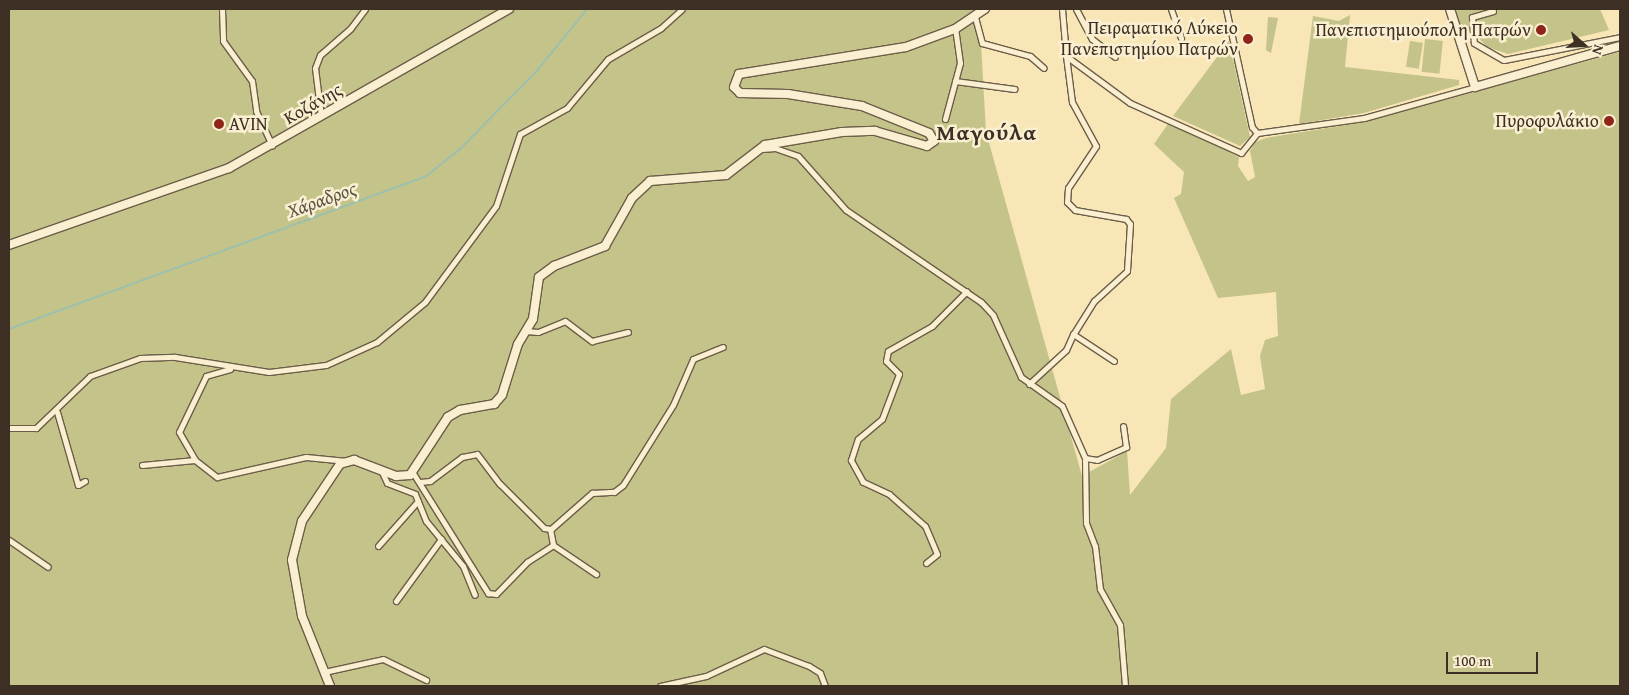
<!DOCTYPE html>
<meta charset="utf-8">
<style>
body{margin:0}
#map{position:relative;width:1629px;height:695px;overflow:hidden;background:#f8e6b6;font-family:"Gentium Book Plus",serif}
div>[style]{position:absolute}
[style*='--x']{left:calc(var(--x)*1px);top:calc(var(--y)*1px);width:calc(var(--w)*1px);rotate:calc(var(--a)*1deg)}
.green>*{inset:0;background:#c4c389;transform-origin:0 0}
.stream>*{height:2px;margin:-1px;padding:0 1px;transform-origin:1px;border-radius:1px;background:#9dc0ac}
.roads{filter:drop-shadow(1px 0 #6c5d49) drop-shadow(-1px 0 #6c5d49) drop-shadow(0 1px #6c5d49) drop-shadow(0 -1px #6c5d49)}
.street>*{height:5px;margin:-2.5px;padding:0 2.5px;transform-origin:2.5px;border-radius:2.5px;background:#faefd0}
.secondary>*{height:8px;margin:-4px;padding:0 4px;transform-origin:4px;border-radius:4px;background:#faefd0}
.dots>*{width:14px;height:14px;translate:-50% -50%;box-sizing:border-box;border:2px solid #faefd0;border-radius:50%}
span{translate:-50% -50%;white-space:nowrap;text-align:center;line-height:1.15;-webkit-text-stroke:5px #faefd0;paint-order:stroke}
.poi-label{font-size:18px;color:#3e2f25}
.right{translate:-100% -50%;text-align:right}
.left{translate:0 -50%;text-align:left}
.street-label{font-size:18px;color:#3e2f25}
.water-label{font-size:19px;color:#565347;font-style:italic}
.district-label{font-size:22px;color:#3e2f25;font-weight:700;letter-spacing:1px}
.frame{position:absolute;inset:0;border:10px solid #3e2f25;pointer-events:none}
.north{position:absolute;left:1559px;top:20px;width:50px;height:50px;-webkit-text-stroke:4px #faefd0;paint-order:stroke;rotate:109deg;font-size:14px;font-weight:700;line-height:20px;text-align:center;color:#3e2f25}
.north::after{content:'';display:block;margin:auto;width:18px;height:22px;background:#3e2f25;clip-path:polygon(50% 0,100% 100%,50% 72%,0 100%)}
.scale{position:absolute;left:1446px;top:652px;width:92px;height:22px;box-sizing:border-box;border:2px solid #3e2f25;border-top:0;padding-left:6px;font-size:15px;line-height:18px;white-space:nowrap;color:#3e2f25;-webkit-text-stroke:4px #faefd0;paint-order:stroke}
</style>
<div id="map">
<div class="green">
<i style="clip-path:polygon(9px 9px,979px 9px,986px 132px,1082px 476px,1127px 451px,1130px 495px,1166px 448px,1171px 399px,1231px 349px,1241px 395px,1265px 389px,1260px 356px,1265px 340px,1278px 336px,1276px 292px,1218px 298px,1174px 198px,1181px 194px,1184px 172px,1154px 144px,1170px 121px,1239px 157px,1238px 166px,1248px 181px,1255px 177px,1250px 151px,1255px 142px,1266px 138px,1364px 122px,1620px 52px,1620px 686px,9px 686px)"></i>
<i style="clip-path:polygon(1454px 9px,1600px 9px,1609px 30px,1508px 54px,1487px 47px,1473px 32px,1462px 35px)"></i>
<i style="clip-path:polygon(1350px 15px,1345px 67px,1459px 80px,1459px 85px,1364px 113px,1299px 124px,1313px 16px,1339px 21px)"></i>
<i style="clip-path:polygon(1268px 17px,1278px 18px,1271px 53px,1266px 50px)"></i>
<i style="left:1425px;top:39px;width:18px;height:33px;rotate:6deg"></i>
<i style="clip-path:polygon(1229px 41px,1250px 137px,1240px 146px,1173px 116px)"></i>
<i style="left:1410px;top:41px;width:13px;height:26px;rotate:9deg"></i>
</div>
<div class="stream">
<i style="--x:9;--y:329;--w:443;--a:-20.1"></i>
<i style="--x:425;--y:177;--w:45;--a:-38.7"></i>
<i style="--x:460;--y:149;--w:107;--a:-45.4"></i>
<i style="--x:535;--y:73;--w:82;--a:-50.9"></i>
</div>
<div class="roads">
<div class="street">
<i style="--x:222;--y:9;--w:32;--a:88"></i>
<i style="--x:223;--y:41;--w:49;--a:54.1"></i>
<i style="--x:252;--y:81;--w:30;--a:82"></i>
<i style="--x:256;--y:111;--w:38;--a:65"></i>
<i style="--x:1062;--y:9;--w:47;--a:85.1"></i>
<i style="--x:1066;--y:56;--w:79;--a:36.3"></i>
<i style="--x:1130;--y:103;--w:122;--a:24.2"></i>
<i style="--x:1241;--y:153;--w:26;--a:-51"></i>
<i style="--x:1257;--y:133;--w:108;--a:-8"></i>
<i style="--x:1364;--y:118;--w:115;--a:-15.6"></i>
<i style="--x:1076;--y:9;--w:34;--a:62"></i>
<i style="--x:1092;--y:39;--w:29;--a:38"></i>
<i style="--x:1171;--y:9;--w:31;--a:71"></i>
<i style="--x:1226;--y:9;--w:121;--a:77.6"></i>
<i style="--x:1252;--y:127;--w:8;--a:50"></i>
<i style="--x:1493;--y:11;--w:22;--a:164"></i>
<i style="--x:1472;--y:17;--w:26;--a:86"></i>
<i style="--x:1474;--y:43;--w:34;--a:30"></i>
<i style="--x:1504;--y:60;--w:118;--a:-11.2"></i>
<i style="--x:975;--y:17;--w:27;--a:75"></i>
<i style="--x:982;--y:43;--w:50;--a:15.2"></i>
<i style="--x:1030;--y:56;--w:18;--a:41"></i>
<i style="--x:1066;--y:56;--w:46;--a:82.6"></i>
<i style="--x:1072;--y:102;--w:50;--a:61.4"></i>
<i style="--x:1096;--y:146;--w:50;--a:123.7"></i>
<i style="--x:1068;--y:188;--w:14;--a:94"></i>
<i style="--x:1067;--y:202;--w:11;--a:45"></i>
<i style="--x:1075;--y:210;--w:52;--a:10"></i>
<i style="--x:1126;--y:219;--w:6;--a:51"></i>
<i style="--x:1130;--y:224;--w:47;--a:93.7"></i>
<i style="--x:1127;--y:271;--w:45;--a:137.7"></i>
<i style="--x:1094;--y:301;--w:39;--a:122"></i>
<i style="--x:955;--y:81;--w:60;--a:7.7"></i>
<i style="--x:321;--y:116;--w:48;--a:-97.1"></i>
<i style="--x:315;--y:68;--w:14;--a:-69"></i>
<i style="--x:320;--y:55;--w:40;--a:-41"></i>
<i style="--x:350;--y:29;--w:25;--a:-53"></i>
<i style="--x:945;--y:119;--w:58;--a:-75"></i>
<i style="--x:960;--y:63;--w:34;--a:-98"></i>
<i style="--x:762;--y:149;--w:13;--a:-4"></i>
<i style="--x:775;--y:148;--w:24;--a:19"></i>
<i style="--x:798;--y:156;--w:72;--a:48.4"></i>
<i style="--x:846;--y:210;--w:163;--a:34.3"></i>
<i style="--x:981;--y:302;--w:18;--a:47"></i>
<i style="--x:993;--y:315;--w:68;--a:65.7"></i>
<i style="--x:1021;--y:377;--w:50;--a:35.3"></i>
<i style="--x:1062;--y:406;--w:57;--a:66.1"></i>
<i style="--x:1085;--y:458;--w:65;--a:89.1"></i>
<i style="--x:1086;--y:523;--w:25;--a:69"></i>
<i style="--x:1095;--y:546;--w:43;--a:83.4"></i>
<i style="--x:1100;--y:589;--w:41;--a:60.9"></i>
<i style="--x:1120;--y:625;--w:61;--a:85.3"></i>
<i style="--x:526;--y:331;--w:12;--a:5"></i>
<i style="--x:538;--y:332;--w:29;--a:-22"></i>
<i style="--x:565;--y:321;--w:34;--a:37"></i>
<i style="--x:592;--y:341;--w:37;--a:-14"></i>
<i style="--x:230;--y:369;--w:25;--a:164"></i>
<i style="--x:206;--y:376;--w:62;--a:115.7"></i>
<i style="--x:179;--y:432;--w:32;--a:60"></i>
<i style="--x:195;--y:460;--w:28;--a:38"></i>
<i style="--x:217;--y:477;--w:91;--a:-12.7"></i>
<i style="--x:306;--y:457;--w:41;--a:5.6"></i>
<i style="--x:1029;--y:384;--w:50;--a:-42.6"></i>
<i style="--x:1066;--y:350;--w:17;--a:-66"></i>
<i style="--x:1073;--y:334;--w:49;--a:33.4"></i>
<i style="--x:57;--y:412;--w:76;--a:74"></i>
<i style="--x:78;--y:485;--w:8;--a:-30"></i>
<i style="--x:9;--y:428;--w:27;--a:0"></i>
<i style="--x:36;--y:428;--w:75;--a:-43.9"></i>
<i style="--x:90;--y:376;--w:53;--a:-19.8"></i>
<i style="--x:140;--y:358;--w:35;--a:-2"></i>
<i style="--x:175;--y:357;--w:95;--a:9.1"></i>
<i style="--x:269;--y:372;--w:57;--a:-7"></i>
<i style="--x:326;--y:365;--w:56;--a:-24.3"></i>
<i style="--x:377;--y:342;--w:62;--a:-39.8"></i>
<i style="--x:425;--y:302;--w:119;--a:-53.5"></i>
<i style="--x:496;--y:206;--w:76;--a:-71.6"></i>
<i style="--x:520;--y:134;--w:54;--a:-29"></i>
<i style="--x:567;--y:108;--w:64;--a:-50.1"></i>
<i style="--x:608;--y:59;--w:61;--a:-30.3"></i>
<i style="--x:661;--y:28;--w:28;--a:-42"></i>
<i style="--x:1085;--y:458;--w:12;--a:9"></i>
<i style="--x:1097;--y:460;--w:32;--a:-24"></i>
<i style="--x:1126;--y:447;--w:21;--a:-98"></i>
<i style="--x:142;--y:465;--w:53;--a:-5.4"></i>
<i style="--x:381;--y:470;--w:14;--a:65"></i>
<i style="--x:387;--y:483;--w:30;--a:21"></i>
<i style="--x:415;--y:494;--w:29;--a:68"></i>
<i style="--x:426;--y:521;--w:58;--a:50.6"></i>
<i style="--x:463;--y:566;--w:31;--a:68"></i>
<i style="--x:413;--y:473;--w:142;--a:58"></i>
<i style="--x:488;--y:593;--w:8;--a:7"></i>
<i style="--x:496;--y:594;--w:45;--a:-45.9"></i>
<i style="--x:527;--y:562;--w:31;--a:-33"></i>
<i style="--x:420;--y:482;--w:10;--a:-6"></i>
<i style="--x:430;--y:481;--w:40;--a:-37"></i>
<i style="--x:462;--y:457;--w:15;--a:-11"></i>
<i style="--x:477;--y:454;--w:38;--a:53"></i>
<i style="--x:500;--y:484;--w:62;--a:45"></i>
<i style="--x:544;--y:528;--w:7;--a:8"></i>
<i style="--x:551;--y:529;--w:55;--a:-41.3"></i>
<i style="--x:592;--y:493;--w:22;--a:-3"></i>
<i style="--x:614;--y:492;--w:11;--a:-38"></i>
<i style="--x:623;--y:485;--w:94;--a:-58"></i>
<i style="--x:673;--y:405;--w:50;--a:-66.5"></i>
<i style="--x:693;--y:359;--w:32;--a:-22"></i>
<i style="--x:550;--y:529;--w:16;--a:79"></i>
<i style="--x:553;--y:545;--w:52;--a:34"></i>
<i style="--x:9;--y:540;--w:47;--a:34.7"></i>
<i style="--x:378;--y:546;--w:60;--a:-48.4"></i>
<i style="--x:926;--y:563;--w:14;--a:-39"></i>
<i style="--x:937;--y:554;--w:30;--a:-113"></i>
<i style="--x:925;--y:526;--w:48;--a:-138.4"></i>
<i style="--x:889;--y:494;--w:29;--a:-155"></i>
<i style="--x:863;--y:482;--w:25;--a:-119"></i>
<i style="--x:851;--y:460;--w:22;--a:-72"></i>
<i style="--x:858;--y:439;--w:31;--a:-40"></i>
<i style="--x:882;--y:419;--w:48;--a:-69.3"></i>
<i style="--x:899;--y:374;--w:18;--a:-135"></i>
<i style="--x:886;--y:361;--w:10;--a:-79"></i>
<i style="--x:888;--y:351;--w:51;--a:-29.6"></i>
<i style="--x:932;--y:326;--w:49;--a:-45"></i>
<i style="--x:396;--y:601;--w:77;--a:-54"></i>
<i style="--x:324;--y:672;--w:60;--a:-12.4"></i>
<i style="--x:383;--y:659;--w:48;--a:26"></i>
<i style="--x:660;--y:686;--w:47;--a:-12.3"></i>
<i style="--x:706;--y:676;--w:64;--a:-25"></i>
<i style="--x:764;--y:649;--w:48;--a:20.7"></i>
<i style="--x:809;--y:666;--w:13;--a:32"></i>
<i style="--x:820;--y:673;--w:14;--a:69"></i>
</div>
<div class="secondary">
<i style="--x:1450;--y:9;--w:82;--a:72.2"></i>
<i style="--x:1475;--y:87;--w:151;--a:-15.8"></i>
<i style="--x:9;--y:245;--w:233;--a:-19.3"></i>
<i style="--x:229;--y:168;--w:322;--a:-29.6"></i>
<i style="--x:330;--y:686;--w:75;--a:-111.8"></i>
<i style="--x:302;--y:616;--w:57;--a:-100.1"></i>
<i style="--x:292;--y:560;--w:40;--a:-75.6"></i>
<i style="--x:302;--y:521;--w:69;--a:-56.3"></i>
<i style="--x:340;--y:464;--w:15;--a:-16"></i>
<i style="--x:354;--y:460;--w:45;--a:20.9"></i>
<i style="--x:396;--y:476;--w:14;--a:-4"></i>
<i style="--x:410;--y:475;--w:69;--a:-56.8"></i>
<i style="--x:448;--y:417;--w:14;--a:-30"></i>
<i style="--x:460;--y:410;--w:35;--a:-10"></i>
<i style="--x:494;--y:404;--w:12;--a:-48"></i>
<i style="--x:502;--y:395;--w:53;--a:-72.6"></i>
<i style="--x:518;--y:344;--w:29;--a:-59"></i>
<i style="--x:533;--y:319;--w:42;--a:-81.9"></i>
<i style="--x:539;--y:277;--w:19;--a:-36"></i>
<i style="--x:554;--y:266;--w:55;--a:-21.4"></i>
<i style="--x:605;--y:246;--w:55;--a:-60.6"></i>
<i style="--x:632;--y:198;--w:25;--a:-43"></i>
<i style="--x:650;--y:181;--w:76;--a:-4.5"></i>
<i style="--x:726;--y:175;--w:49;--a:-37.6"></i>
<i style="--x:765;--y:145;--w:78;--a:-9.6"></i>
<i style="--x:842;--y:132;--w:33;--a:-2"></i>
<i style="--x:875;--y:131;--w:54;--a:16.1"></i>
<i style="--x:927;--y:146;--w:9;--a:-36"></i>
<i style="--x:934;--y:141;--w:9;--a:-122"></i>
<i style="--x:929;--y:133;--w:72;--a:-158.1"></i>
<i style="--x:862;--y:106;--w:75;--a:-170.8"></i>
<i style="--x:788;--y:94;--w:48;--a:-178.8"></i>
<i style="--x:740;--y:93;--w:8;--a:-135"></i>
<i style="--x:734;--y:87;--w:14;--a:-69"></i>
<i style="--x:739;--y:74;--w:169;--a:-9.2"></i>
<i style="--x:906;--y:47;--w:52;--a:-20.2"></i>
<i style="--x:955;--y:29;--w:36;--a:-34"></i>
</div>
</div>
<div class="dots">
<i style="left:1541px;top:30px;background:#8f2418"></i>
<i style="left:1248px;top:39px;background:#8f2418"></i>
<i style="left:1609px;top:121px;background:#8f2418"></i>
<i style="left:219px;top:124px;background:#8f2418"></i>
</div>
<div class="poi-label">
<span class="right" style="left:1238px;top:39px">Πειραματικό Λύκειο<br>Πανεπιστημίου Πατρών</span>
<span class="right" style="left:1531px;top:30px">Πανεπιστημιούπολη Πατρών</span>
<span class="right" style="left:1599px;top:121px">Πυροφυλάκιο</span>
<span class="left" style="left:229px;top:124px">AVIN</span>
</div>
<div class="street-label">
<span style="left:313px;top:104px;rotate:-30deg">Κοζάνης</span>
</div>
<div class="water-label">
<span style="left:322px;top:200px;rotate:-20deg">Χάραδρος</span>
</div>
<div class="district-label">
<span style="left:987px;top:133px">Μαγούλα</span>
</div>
<div class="frame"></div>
<div class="north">N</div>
<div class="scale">100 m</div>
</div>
